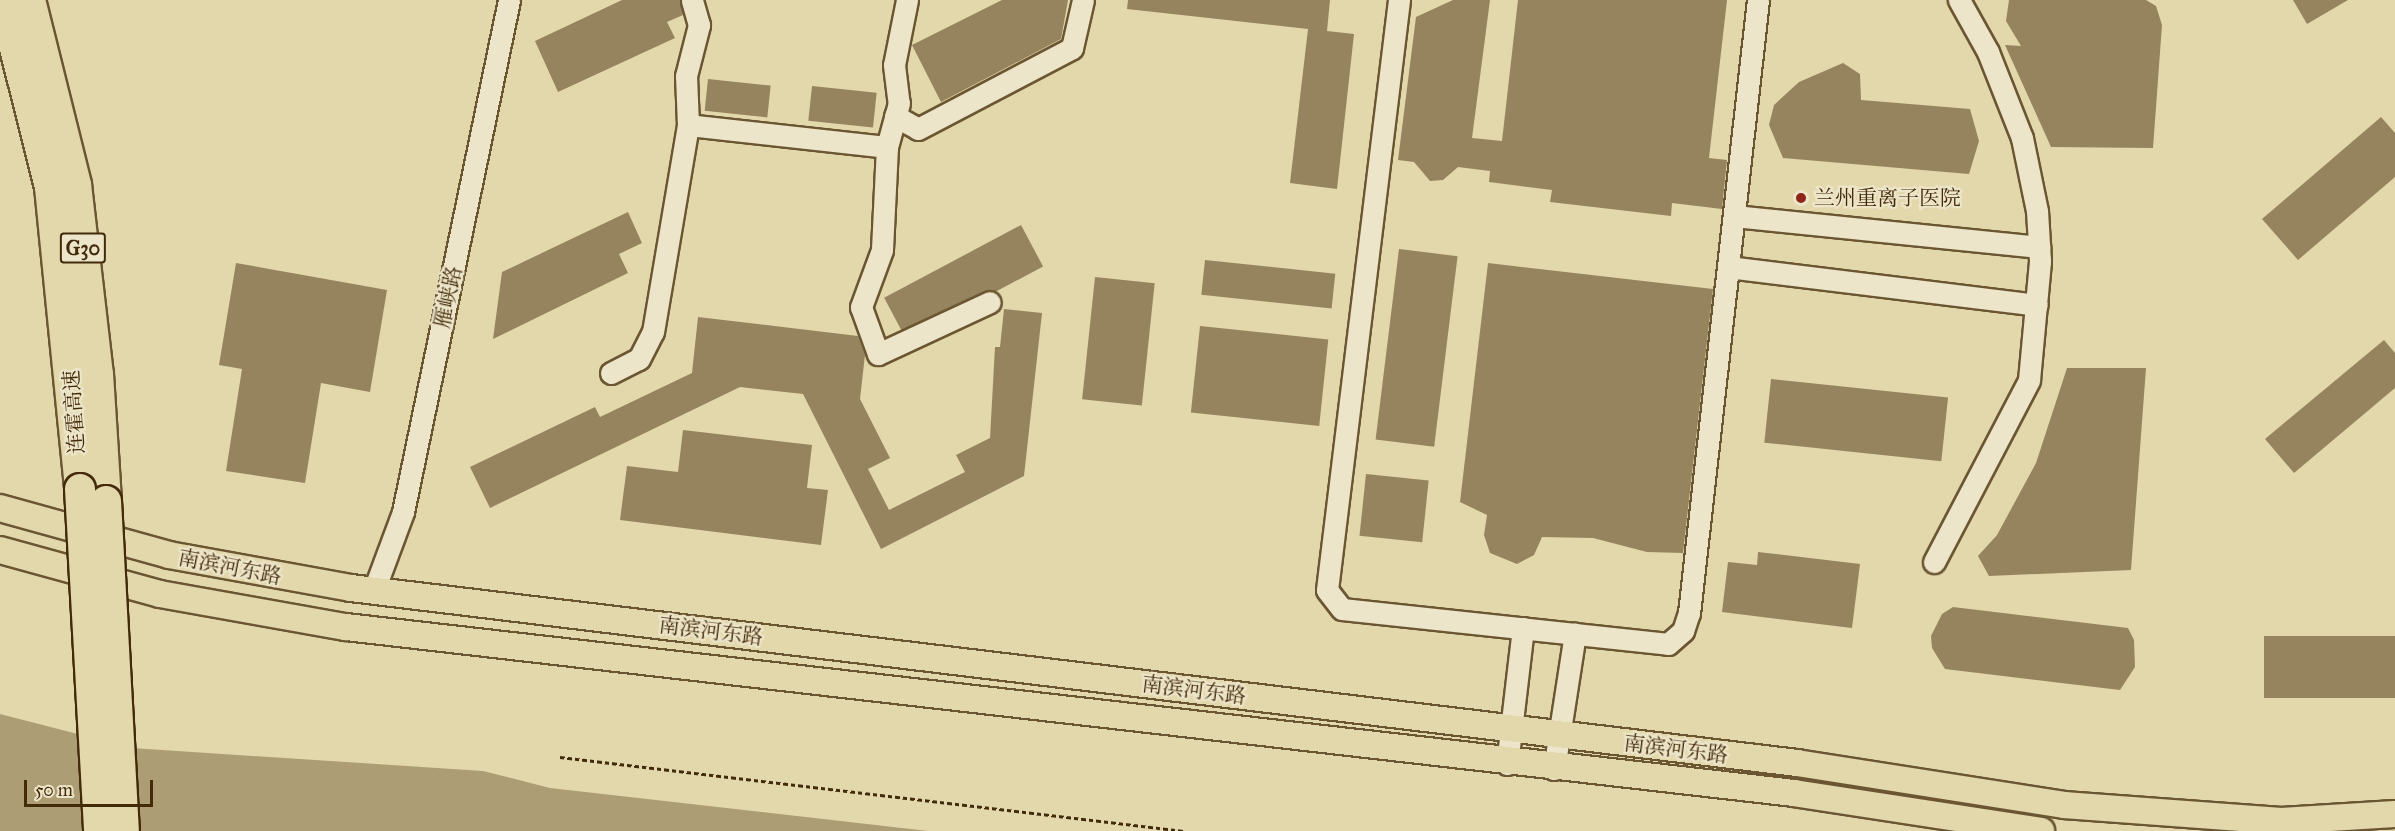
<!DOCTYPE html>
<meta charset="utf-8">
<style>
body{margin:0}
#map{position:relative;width:2395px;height:831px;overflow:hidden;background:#e3d7ac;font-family:"IM FELL Great Primer","Noto Serif SC",serif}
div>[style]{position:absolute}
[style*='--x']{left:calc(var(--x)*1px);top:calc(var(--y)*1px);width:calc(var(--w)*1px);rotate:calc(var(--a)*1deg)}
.water>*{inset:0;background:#ad9d75}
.building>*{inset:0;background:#96845e;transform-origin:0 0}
.path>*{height:3px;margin-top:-1.5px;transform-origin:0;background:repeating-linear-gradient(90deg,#432b0a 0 4.5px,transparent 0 7.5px)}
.roads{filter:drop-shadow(2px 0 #6b5632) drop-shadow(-2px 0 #6b5632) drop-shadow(0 2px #6b5632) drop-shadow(0 -2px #6b5632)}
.minor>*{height:21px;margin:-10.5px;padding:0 10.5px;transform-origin:10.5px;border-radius:10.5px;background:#ede5c9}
.major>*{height:26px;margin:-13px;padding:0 13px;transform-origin:13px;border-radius:13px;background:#e3d7ac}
.highway>*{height:30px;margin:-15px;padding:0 15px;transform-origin:15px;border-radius:15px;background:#e3d7ac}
.bridges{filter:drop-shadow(2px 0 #432b0a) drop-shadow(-2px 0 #432b0a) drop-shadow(0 2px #432b0a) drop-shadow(0 -2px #432b0a)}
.highway-bridge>*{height:30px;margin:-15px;padding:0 15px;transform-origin:15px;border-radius:15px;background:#e3d7ac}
.dots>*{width:16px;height:16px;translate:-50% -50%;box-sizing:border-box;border:3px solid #ede5c9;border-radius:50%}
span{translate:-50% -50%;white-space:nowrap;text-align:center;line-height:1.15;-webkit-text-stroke:4.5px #ede5c9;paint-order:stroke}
.shield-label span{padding:2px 4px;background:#ede5c9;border:2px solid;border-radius:4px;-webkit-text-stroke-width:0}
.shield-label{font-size:20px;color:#432b0a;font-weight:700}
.poi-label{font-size:21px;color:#432b0a}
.left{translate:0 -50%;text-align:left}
.street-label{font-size:21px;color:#432b0a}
.scale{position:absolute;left:24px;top:780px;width:129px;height:27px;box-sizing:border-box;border:3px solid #432b0a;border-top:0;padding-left:8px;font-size:18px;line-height:21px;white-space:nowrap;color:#432b0a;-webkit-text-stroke:4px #ede5c9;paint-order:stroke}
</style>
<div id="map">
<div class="water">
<i style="clip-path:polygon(0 714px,132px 748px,483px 771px,550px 788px,928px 831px,0 831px)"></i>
</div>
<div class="building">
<i style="clip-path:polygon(622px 0,680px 0,683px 15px,667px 22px,675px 38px,558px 92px,535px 41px)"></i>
<i style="clip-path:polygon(1002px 0,1068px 0,1061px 39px,941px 102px,912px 45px)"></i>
<i style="clip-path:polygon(1128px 0,1330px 0,1327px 31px,1354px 34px,1337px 189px,1290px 183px,1308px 29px,1127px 9px)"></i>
<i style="clip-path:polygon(1453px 0,1490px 0,1472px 138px,1502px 141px,1518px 0,1727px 0,1709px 158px,1727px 160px,1722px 209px,1672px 203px,1671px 216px,1550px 202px,1552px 190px,1489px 182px,1490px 171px,1458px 167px,1443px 180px,1430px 181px,1414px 162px,1398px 160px,1416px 17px)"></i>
<i style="clip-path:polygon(2009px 0,2146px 0,2156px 6px,2162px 25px,2153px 148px,2051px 147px,2005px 45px,2021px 46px,2006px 21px)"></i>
<i style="clip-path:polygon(2293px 0,2348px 0,2307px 24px)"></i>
<i style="clip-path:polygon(1843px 63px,1860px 74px,1861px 100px,1970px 109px,1979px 141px,1969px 174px,1783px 158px,1769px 125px,1774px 105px,1799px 82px)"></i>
<i style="left:708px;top:79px;width:63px;height:32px;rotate:6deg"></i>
<i style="left:812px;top:86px;width:65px;height:35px;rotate:6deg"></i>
<i style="clip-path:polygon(2381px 117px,2395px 133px,2395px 177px,2298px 260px,2262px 219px)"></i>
<i style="clip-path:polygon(628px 212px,642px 243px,619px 254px,628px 273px,493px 339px,502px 272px)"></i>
<i style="left:1021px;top:225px;width:47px;height:155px;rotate:62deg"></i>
<i style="left:1399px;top:249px;width:59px;height:192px;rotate:7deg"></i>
<i style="left:1205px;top:260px;width:131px;height:35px;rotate:6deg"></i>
<i style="clip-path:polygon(236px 263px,387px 290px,370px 392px,321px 383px,305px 483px,226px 471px,242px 369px,219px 365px)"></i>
<i style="clip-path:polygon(1488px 263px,1713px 289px,1683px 553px,1647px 552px,1593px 538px,1542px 537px,1534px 555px,1517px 564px,1490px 553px,1484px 535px,1487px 515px,1460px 502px)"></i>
<i style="left:1095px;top:277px;width:60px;height:123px;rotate:6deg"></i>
<i style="clip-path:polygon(1004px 309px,1042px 313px,1024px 476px,881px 549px,803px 394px,740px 387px,490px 508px,470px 467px,595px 407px,600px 417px,692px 373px,698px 317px,858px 336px,865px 355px,860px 399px,890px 458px,868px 469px,889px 510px,965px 472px,956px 455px,990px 438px,995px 347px,1000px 347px)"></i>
<i style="left:1200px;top:326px;width:129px;height:87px;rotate:6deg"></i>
<i style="clip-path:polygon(2384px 340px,2395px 353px,2395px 388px,2294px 473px,2265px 439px)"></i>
<i style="clip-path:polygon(2067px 368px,2146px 368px,2131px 570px,1989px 576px,1978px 556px,1997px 535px,2036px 463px)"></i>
<i style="left:1771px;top:379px;width:178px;height:64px;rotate:6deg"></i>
<i style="clip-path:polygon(683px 430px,812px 445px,807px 488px,828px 490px,821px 545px,620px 520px,627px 466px,678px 472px)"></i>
<i style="left:1366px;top:474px;width:63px;height:62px;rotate:6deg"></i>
<i style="clip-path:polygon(1758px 552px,1860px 564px,1852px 628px,1722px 612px,1728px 562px,1757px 565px)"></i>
<i style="clip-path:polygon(1953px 607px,2128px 628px,2134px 640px,2135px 667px,2120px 690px,1945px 669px,1932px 648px,1931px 636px,1942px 614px)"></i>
<i style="left:2395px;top:636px;width:62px;height:131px;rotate:90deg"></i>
</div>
<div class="path">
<i style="--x:560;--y:757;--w:628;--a:6.76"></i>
</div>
<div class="roads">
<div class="minor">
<i style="--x:907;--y:0;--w:66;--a:101.3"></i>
<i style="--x:894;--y:65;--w:38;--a:83"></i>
<i style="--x:899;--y:103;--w:46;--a:105.3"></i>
<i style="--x:887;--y:147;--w:103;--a:92.8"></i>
<i style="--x:882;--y:250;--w:61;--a:110.2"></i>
<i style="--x:861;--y:307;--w:50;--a:70.1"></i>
<i style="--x:878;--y:354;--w:123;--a:-24.9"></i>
<i style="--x:1399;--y:0;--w:594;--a:96.96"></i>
<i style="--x:1327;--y:590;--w:24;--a:52"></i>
<i style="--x:1342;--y:609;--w:328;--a:6.1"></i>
<i style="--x:1668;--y:644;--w:20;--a:-41"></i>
<i style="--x:1683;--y:631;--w:19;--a:-72"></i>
<i style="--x:1689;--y:613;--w:617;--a:-83.58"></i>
<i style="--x:895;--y:116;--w:26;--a:29"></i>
<i style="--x:918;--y:129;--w:174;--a:-27.7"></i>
<i style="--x:1072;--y:48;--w:49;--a:-77.1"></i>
<i style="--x:688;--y:125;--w:200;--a:6.3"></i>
<i style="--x:1734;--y:216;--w:307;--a:5.8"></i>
<i style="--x:1728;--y:267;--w:311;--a:7"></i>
<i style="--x:611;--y:373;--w:31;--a:-27"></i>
<i style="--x:639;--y:359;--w:30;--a:-63"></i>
<i style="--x:653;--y:332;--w:210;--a:-80.4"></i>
<i style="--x:688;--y:125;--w:49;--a:-92.3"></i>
<i style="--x:686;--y:76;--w:53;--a:-75.7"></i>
<i style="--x:699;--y:25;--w:26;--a:-106"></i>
<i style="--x:1934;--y:562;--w:205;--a:-62.4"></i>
<i style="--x:2029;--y:380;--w:120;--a:-84.7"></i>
<i style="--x:2040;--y:261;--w:50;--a:-93.4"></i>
<i style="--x:2037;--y:211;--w:75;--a:-101.6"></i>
<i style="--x:2022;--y:138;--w:92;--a:-111.6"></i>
<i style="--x:1988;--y:52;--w:60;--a:-119.1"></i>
<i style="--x:374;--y:590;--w:83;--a:-69.6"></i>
<i style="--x:403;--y:512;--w:523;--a:-78.3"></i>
<i style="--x:1507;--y:764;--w:137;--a:-83.3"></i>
<i style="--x:1554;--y:769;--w:137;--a:-81.2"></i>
</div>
<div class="major">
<i style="--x:0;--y:508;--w:175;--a:15.5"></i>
<i style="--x:169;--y:555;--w:185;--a:10.3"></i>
<i style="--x:351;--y:588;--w:1457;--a:6.9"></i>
<i style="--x:1797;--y:763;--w:270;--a:8.9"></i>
<i style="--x:2064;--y:805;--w:218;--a:4.2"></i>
<i style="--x:2281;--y:821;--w:114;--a:-3.5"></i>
<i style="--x:0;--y:550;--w:166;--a:15.4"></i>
<i style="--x:160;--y:594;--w:189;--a:10.1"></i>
<i style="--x:346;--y:627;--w:1457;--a:6.54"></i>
<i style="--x:1794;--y:793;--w:250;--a:8.7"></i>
</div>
<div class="highway">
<i style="--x:3;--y:0;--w:193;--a:75.9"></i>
<i style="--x:50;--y:187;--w:303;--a:84.3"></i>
<i style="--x:30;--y:0;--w:191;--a:76"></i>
<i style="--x:76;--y:185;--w:190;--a:83.4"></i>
<i style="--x:98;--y:374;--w:127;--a:86.4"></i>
</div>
</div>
<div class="bridges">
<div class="highway-bridge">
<i style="--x:80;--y:489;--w:343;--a:86.8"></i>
<i style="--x:106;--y:501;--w:330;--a:86.9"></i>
</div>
</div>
<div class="dots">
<i style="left:1801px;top:198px;background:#8f2418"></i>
</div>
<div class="shield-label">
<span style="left:83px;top:248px">G30</span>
</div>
<div class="poi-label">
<span class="left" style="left:1814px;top:198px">兰州重离子医院</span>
</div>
<div class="street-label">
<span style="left:448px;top:297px;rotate:-78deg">雁峡路</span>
<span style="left:74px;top:412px;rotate:-94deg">连霍高速</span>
<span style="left:230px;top:567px;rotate:11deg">南滨河东路</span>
<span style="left:711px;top:631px;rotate:7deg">南滨河东路</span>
<span style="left:1194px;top:690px;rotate:7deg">南滨河东路</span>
<span style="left:1676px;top:749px;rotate:7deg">南滨河东路</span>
</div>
<div class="scale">50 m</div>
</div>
